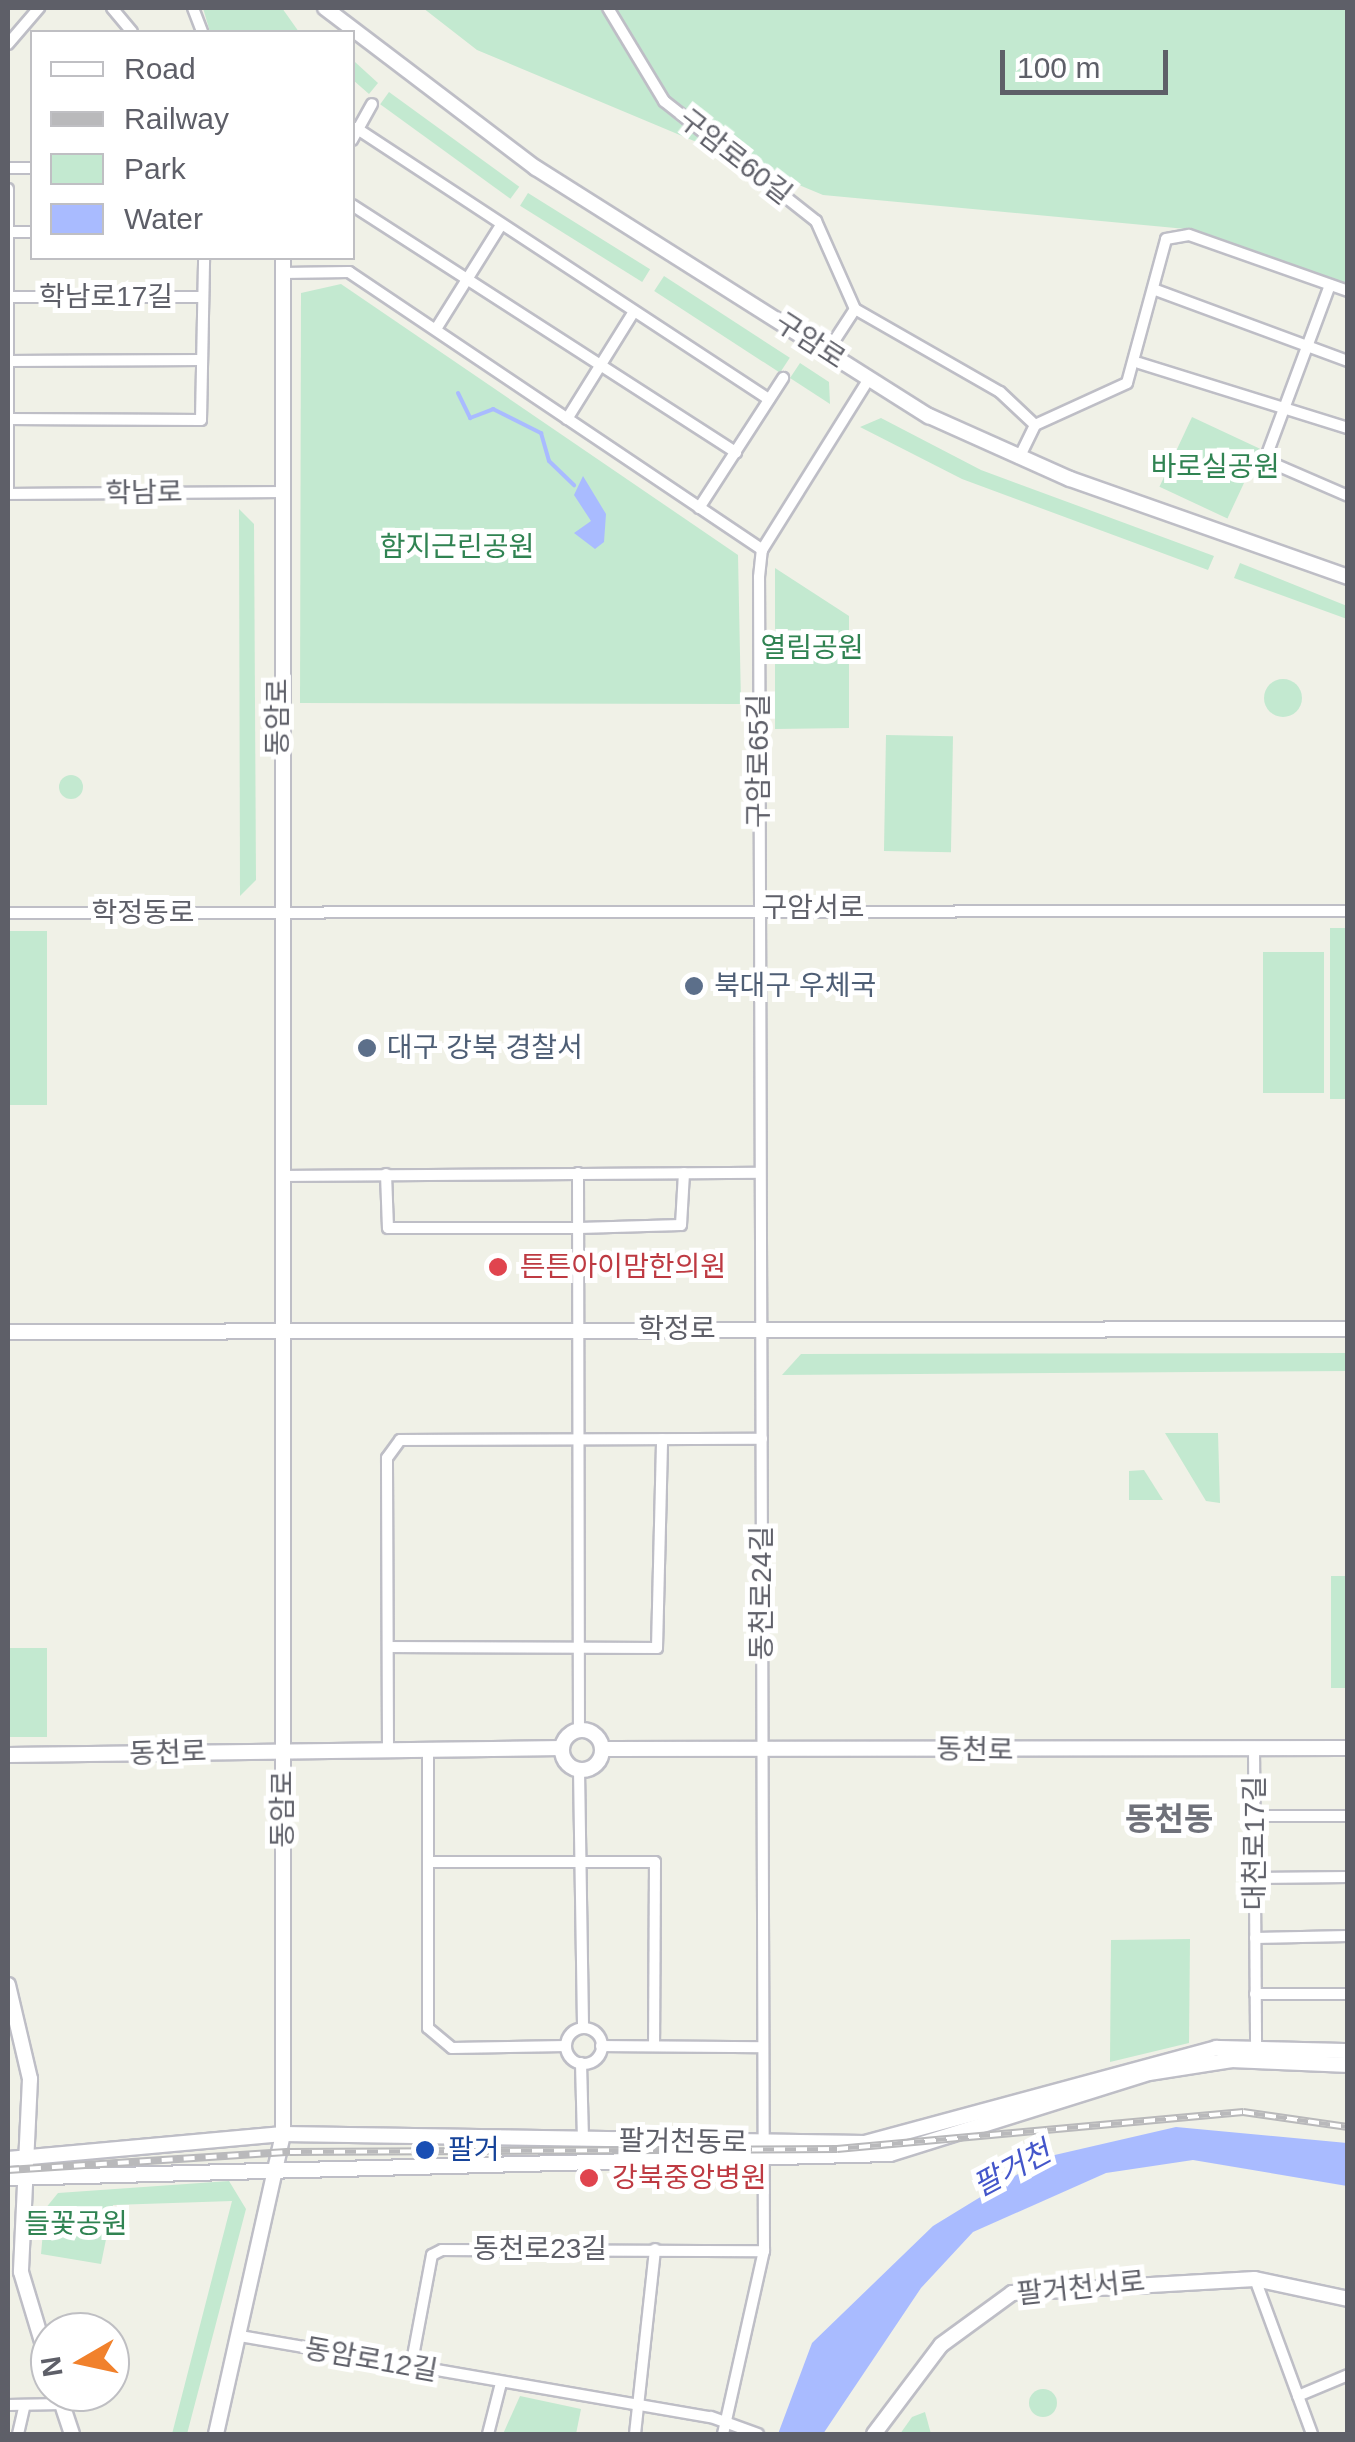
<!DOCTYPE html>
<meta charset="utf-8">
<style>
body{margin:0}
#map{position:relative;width:1355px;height:2442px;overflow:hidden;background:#f0f1e7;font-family:Helvetica,"Noto Sans KR",sans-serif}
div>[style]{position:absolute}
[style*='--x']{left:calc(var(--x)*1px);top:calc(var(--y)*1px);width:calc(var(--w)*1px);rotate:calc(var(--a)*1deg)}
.green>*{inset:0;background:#c3e9d0;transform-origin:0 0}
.round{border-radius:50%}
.water>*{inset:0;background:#a9bbff}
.stream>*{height:4px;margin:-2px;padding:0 2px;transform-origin:2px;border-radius:2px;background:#a9bbff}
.roads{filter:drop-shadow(2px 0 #bebec6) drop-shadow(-2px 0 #bebec6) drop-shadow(0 2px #bebec6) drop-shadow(0 -2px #bebec6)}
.street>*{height:10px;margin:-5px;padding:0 5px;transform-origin:5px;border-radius:5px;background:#fff}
.street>.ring{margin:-5px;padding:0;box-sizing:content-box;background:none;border:10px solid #fff;border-radius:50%}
.secondary>*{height:14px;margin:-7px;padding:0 7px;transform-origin:7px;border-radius:7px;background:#fff}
.secondary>.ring{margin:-7px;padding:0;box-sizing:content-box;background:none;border:14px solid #fff;border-radius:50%}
.rail>*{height:8px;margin-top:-4px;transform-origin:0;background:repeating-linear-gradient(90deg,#fff 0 11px,#b9b9bb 0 22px);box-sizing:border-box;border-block:2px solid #b9b9bb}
.dots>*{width:28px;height:28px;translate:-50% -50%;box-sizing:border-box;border:5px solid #fff;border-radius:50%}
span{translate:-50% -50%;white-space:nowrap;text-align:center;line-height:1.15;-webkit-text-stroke:10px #fff;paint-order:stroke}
.street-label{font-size:28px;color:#5e5f68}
.park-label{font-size:28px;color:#308352}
.service-label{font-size:28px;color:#4e5e75}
.left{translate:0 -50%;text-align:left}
.health-label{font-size:28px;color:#be3a42}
.transit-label{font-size:28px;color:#164399}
.water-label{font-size:30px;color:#4456ca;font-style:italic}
.quarter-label{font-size:32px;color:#6f717a;font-weight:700}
.frame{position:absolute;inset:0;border:10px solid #5e5f68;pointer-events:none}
.legend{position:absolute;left:30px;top:30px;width:325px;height:230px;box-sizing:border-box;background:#fff;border:2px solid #bfbfc3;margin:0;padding:12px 18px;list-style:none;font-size:30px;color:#5e5f68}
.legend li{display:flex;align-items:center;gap:20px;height:50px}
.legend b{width:50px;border:2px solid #bfbfc3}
.north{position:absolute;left:30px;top:2312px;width:100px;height:100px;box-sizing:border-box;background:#fff;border:2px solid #bfbfc3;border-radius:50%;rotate:261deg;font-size:28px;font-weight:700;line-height:40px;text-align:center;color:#5e5f68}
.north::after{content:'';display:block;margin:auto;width:35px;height:45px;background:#f1812c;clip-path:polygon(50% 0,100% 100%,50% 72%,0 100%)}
.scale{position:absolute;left:1000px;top:50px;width:168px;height:45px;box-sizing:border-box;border:5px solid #5e5f68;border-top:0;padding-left:12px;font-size:30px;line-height:35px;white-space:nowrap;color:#5e5f68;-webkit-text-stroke:8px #fff;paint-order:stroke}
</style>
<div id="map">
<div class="green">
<i style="clip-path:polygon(203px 8px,282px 8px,299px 32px,210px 32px)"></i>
<i style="clip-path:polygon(423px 8px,1347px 8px,1347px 288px,1186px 229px,823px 195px,477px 50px)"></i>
<i style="clip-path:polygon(355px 62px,378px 83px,369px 94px,353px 80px)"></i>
<i style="left:389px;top:92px;width:161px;height:15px;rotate:36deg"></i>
<i style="left:528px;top:193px;width:144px;height:15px;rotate:32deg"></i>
<i style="left:664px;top:276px;width:150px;height:18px;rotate:33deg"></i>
<i style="clip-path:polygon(341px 284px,738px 555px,741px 704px,300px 703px,301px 293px)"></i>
<i style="clip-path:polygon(800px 363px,829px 382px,830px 404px,790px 378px)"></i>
<i style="left:1192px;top:417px;width:75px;height:77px;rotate:25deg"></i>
<i style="clip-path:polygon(881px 418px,981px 470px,1214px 556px,1208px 570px,962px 479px,860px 427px)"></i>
<i style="clip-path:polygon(239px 509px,254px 524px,256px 880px,240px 896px)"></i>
<i style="clip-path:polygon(1240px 563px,1347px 606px,1347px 619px,1234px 578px)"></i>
<i style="clip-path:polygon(775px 568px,849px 616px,849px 728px,775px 729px)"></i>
<i class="round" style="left:1264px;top:679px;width:38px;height:38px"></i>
<i style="left:886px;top:735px;width:67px;height:116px;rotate:1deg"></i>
<i class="round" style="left:59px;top:775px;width:24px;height:24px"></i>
<i style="left:1330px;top:928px;width:17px;height:171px"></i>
<i style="left:8px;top:931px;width:39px;height:174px"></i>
<i style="left:1263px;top:952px;width:61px;height:141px"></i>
<i style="clip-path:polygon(1348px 1353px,1347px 1371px,782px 1375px,801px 1354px)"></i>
<i style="clip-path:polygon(1165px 1433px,1218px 1433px,1220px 1503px,1206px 1501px)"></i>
<i style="clip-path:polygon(1144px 1470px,1163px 1500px,1129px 1500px,1129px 1471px)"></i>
<i style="left:1331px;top:1576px;width:16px;height:112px"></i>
<i style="left:8px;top:1648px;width:39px;height:89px"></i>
<i style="clip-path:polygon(1190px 1939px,1189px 2043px,1110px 2062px,1111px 1940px)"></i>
<i style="clip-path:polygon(229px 2181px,246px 2209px,187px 2434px,172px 2434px,232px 2201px,113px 2205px,101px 2264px,41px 2254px,45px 2209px,58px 2193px)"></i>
<i class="round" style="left:1029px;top:2389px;width:28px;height:28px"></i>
<i style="clip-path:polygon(520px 2396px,581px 2409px,576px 2434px,503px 2434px)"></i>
<i style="clip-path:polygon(925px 2412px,931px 2434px,900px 2434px,912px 2417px)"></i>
</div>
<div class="water">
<i style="clip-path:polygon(583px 476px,606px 514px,604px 542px,595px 549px,574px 533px,591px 521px,574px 495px)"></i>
<i style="clip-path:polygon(1176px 2127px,1347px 2143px,1347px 2186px,1193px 2160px,1106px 2173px,973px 2232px,921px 2288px,823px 2434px,778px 2434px,812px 2343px,933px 2226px,1046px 2157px)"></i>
</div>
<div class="stream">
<i style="--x:458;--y:393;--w:28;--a:64"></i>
<i style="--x:470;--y:418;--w:25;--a:-21"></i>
<i style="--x:493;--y:409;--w:54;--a:26.6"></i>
<i style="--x:541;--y:433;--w:29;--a:74"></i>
<i style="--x:549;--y:461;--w:35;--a:44"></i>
</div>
<div class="roads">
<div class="street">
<i style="--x:112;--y:8;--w:31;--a:50"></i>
<i style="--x:193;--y:8;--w:26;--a:69"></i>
<i style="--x:608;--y:8;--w:109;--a:58.9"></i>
<i style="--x:664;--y:101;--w:194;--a:38.3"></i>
<i style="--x:816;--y:221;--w:96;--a:66.1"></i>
<i style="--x:8;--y:44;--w:48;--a:-49.3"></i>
<i style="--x:356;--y:128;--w:494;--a:33.3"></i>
<i style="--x:352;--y:140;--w:41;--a:-60.9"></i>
<i style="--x:8;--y:168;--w:24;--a:0"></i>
<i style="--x:8;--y:189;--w:305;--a:90"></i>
<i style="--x:352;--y:205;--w:457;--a:32.8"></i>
<i style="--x:8;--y:232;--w:24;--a:0"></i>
<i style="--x:283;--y:273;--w:66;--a:-0.9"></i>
<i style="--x:349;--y:272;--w:498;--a:33.9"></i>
<i style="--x:1330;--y:285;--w:187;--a:110.4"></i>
<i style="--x:1265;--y:460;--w:90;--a:23.4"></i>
<i style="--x:1153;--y:289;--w:208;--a:20.3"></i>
<i style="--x:9;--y:297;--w:194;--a:0"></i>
<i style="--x:436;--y:329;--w:119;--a:-58"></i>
<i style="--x:827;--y:352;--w:51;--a:-56.9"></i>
<i style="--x:855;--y:309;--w:167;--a:29.8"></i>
<i style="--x:1000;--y:392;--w:48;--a:43.3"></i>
<i style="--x:8;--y:361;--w:194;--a:-0.3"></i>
<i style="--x:1139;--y:363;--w:219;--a:17.3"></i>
<i style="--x:8;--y:419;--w:193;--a:0.3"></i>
<i style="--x:201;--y:420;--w:162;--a:-88.9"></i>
<i style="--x:567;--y:419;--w:125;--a:-58.1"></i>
<i style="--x:1035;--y:425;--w:101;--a:-24.5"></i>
<i style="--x:1127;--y:383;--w:149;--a:-74.8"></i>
<i style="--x:1166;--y:239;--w:23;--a:-10"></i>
<i style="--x:1189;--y:235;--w:169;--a:19.4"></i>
<i style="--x:1019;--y:458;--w:37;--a:-64"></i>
<i style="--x:8;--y:494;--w:272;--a:-0.4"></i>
<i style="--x:699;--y:508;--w:155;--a:-57.1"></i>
<i style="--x:8;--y:913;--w:1340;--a:-0.09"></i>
<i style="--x:578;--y:1173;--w:557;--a:89.9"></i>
<i style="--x:386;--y:1174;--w:54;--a:87.9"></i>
<i style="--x:388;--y:1228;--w:191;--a:0"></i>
<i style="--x:579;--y:1228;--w:102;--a:-1.7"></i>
<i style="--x:681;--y:1225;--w:52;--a:-86.7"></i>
<i style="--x:283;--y:1176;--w:477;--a:-0.4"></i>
<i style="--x:388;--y:1647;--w:269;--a:0.2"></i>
<i style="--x:657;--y:1648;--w:209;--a:-88.6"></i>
<i style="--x:1254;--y:1748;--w:300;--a:89.6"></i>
<i style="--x:388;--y:1751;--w:293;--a:-90.2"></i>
<i style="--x:387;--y:1458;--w:22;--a:-54"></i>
<i style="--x:400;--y:1440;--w:362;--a:-0.2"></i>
<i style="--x:428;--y:1751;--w:277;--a:90"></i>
<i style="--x:428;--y:2028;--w:31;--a:40"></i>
<i style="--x:452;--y:2048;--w:114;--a:-1"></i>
<i style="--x:579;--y:1770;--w:258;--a:89.1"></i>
<i style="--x:1255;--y:1816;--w:93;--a:0"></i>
<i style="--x:428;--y:1862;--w:227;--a:0"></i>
<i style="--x:655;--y:1862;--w:184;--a:90.3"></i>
<i style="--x:1255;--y:1878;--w:93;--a:-0.6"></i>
<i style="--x:1255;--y:1938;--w:93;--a:-1.2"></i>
<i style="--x:1255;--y:1994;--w:93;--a:0"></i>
<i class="ring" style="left:566px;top:2028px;width:26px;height:26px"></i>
<i style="--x:601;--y:2046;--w:160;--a:0.4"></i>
<i style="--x:581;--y:2063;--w:77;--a:88.5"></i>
<i style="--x:1255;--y:2279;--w:165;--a:69.8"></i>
<i style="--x:240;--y:2336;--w:478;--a:9.8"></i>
<i style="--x:711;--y:2417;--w:50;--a:19.9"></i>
<i style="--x:411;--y:2367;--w:114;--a:-79.4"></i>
<i style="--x:432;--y:2255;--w:11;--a:-27"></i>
<i style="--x:442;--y:2250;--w:322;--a:0.2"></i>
<i style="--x:1298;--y:2396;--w:54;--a:-22.8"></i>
<i style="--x:8;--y:2405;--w:55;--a:-1"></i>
<i style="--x:18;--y:2434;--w:28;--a:-77"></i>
<i style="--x:488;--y:2434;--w:53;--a:-75.7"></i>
<i style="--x:635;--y:2434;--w:186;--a:-83.8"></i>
<i style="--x:723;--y:2434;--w:188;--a:-77.4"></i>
<i style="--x:764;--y:2251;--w:1674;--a:-90.17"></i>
<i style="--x:759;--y:577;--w:27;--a:-84"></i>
<i style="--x:762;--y:550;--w:202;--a:-58"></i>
</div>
<div class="secondary">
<i style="--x:325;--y:8;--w:265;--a:37.2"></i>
<i style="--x:536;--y:168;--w:465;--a:32.3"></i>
<i style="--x:929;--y:416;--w:154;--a:24.1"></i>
<i style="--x:1070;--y:479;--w:295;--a:19.4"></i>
<i style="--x:8;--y:1332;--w:1340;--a:-0.13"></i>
<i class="ring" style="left:562px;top:1730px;width:26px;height:26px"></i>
<i style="--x:602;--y:1749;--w:746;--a:-0.08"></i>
<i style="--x:8;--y:1755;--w:554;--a:-0.72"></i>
<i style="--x:8;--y:1985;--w:97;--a:76.8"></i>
<i style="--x:30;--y:2079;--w:193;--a:92.7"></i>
<i style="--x:21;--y:2272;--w:100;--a:73.2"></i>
<i style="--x:8;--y:2159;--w:276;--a:-5.2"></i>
<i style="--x:283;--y:2134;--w:582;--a:0.89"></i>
<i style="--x:865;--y:2143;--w:364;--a:-15.1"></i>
<i style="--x:1216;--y:2048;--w:132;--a:1.3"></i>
<i style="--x:8;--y:2178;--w:882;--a:-1.56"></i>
<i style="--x:890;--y:2154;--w:271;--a:-17.4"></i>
<i style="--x:1149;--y:2073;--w:84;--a:-8.9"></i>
<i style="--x:1232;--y:2060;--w:116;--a:2.5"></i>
<i style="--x:58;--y:2392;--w:44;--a:71.6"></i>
<i style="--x:216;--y:2434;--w:307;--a:-77.4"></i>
<i style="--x:283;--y:2134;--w:1876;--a:-90"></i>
<i style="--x:874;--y:2434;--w:111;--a:-53"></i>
<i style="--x:941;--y:2345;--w:88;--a:-36.2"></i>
<i style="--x:1012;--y:2293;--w:243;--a:-3.3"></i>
<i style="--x:1255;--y:2279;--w:95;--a:12.1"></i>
</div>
</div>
<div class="rail">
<i style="--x:8;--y:2170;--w:283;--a:-3.7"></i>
<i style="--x:290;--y:2152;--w:547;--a:-0.31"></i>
<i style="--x:837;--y:2149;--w:408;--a:-5.2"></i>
<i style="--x:1243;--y:2112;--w:106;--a:8.1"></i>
</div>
<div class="dots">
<i style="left:694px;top:986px;background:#5c6f8a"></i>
<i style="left:367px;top:1048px;background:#5c6f8a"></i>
<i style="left:498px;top:1267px;background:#e0444e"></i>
<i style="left:425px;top:2150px;background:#1a4fb4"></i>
<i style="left:589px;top:2178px;background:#e0444e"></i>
</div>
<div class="street-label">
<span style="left:735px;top:157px;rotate:38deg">구암로60길</span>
<span style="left:106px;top:297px">학남로17길</span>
<span style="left:810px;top:341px;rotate:33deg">구암로</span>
<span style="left:144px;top:493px;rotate:-1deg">학남로</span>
<span style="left:278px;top:717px;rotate:-90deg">동암로</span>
<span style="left:759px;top:761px;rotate:-90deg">구암로65길</span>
<span style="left:813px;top:908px">구암서로</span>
<span style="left:143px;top:913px">학정동로</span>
<span style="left:677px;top:1329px">학정로</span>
<span style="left:762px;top:1593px;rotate:-90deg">동천로24길</span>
<span style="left:975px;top:1750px;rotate:1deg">동천로</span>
<span style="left:168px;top:1753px;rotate:-2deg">동천로</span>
<span style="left:283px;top:1809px;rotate:-90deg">동암로</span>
<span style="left:1255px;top:1843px;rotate:-90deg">대천로17길</span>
<span style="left:683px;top:2142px;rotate:1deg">팔거천동로</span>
<span style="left:540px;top:2249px">동천로23길</span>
<span style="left:1081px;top:2288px;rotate:-6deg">팔거천서로</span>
<span style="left:371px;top:2360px;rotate:10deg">동암로12길</span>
</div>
<div class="park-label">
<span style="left:1215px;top:467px">바로실공원</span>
<span style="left:457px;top:547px">함지근린공원</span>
<span style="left:812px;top:648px">열림공원</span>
<span style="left:76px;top:2224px">들꽃공원</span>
</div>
<div class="service-label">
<span class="left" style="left:714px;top:986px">북대구 우체국</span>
<span class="left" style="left:387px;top:1048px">대구 강북 경찰서</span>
</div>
<div class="health-label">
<span class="left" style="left:520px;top:1267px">튼튼아이맘한의원</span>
<span class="left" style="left:612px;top:2178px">강북중앙병원</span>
</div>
<div class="transit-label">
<span class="left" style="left:448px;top:2150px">팔거</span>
</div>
<div class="water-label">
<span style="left:1012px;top:2169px;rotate:-28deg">팔거천</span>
</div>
<div class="quarter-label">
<span style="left:1169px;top:1819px">동천동</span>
</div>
<div class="frame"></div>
<ul class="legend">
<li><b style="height:12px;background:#fff"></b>Road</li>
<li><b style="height:12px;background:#b9b9bb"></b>Railway</li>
<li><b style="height:28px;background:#c3e9d0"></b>Park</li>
<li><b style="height:28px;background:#a9bbff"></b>Water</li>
</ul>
<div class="north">N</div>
<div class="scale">100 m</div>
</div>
